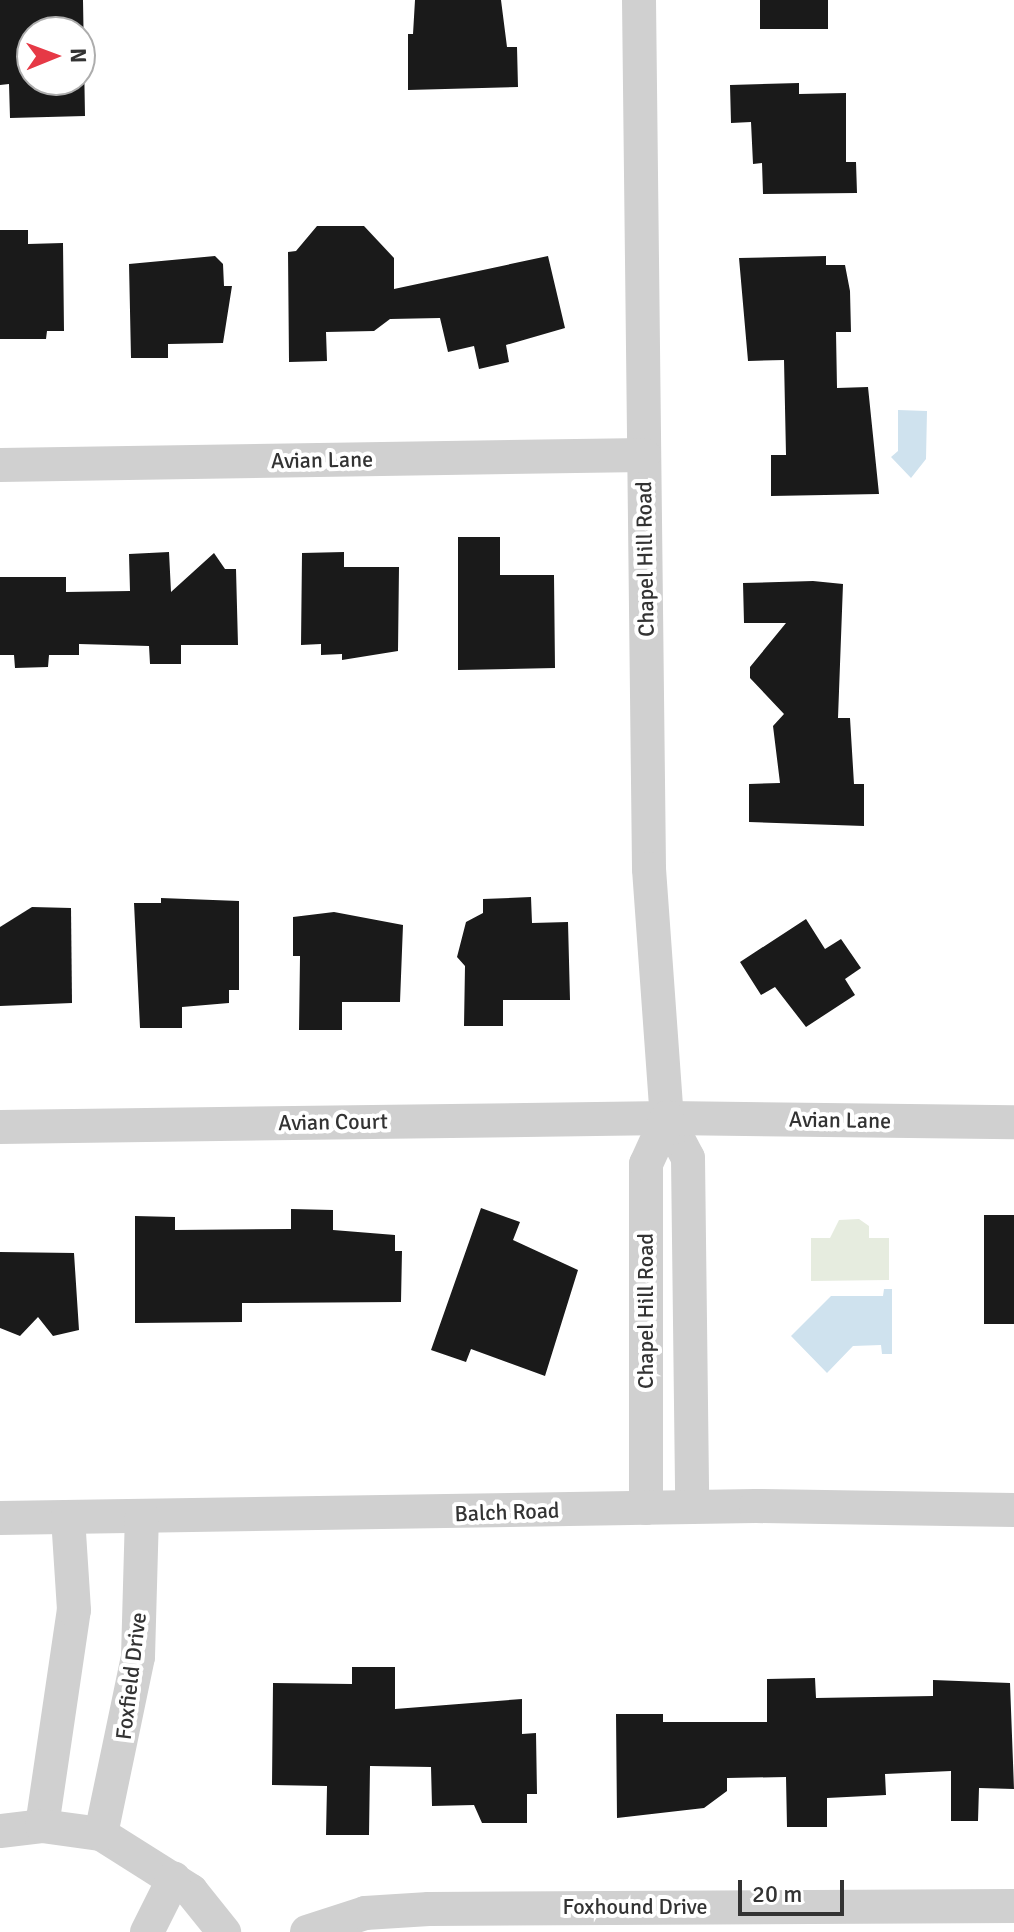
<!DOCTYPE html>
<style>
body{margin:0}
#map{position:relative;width:1014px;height:1932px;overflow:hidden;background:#fff;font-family:Signika,sans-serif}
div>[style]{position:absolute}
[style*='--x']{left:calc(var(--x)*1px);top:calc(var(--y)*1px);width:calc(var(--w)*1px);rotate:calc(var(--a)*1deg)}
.green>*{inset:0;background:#e6ecdf}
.water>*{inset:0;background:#cfe2ee}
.building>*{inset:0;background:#1a1a1a;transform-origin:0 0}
.minor>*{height:34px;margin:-17px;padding:0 17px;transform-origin:17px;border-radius:17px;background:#d0d0d0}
span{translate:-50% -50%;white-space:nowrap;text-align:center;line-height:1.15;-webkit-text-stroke:8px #fff;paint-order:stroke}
.street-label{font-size:22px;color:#333}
.north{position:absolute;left:16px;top:16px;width:80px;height:80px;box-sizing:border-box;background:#fff;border:2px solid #adadad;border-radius:50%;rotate:89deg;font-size:22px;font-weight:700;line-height:32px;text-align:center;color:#333}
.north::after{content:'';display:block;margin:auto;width:28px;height:36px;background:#e63946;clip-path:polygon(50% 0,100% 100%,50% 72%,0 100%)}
.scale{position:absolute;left:738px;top:1880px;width:106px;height:36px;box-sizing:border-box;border:4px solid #333;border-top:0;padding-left:10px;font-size:24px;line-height:28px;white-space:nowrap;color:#333;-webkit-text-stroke:6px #fff;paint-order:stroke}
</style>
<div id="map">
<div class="green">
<i style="clip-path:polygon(859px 1219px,869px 1226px,869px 1238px,889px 1238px,889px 1280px,811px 1281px,811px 1238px,830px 1238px,839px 1220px)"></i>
</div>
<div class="water">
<i style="clip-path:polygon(898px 410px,927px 411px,926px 459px,911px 478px,891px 457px,898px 451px)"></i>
<i style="clip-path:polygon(884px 1289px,892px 1289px,892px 1354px,882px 1354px,881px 1345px,853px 1346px,827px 1373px,791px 1336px,831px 1296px,883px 1296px)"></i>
</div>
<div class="building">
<i style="clip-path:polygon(evenodd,0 0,83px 0,85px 116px,10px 118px,9px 84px,0 85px,0 0,32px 32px,80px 32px,80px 80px,32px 80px,32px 32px)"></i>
<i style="clip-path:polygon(415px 0,501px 0,507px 47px,517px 47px,518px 87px,408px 90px,408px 34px,413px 34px)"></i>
<i style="left:760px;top:0;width:68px;height:29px"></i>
<i style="clip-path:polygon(799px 83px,799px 94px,846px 93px,846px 162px,856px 162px,857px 193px,763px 194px,762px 163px,753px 164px,751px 122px,731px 123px,730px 85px)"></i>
<i style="clip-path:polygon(317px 226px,364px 226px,394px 258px,394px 289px,548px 256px,565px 328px,506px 345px,509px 362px,479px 369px,474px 346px,448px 352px,440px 318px,390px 319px,374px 331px,326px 332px,327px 361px,289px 362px,288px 252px,296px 251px)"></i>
<i style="clip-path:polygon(0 230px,28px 230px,28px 244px,63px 243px,64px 331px,47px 331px,46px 339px,0 339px)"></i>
<i style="clip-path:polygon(215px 256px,223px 264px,224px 286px,232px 286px,223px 343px,168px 344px,168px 358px,131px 358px,129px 264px)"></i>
<i style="clip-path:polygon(826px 256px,826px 265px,845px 265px,850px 291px,851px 332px,836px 332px,837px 388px,868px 387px,879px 494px,771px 496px,771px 455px,786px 455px,784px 360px,748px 361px,739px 258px)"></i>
<i style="clip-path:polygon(458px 537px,500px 537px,500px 575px,554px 575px,555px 668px,458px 670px)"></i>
<i style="clip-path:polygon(169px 552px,171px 592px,214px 553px,225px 569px,236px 569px,238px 645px,181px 645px,181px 664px,150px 664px,149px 646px,79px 644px,79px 655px,49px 655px,48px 667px,15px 668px,14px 655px,0 655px,0 577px,66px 577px,66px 592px,130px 591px,129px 554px)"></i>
<i style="clip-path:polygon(344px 552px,344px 567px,399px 567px,398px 651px,342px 660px,342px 654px,321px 655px,321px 644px,301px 645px,302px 553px)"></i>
<i style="clip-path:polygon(813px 581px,843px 584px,838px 718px,850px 718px,854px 784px,864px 784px,864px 826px,749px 822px,749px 784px,780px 783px,773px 726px,784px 714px,750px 678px,750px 667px,786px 623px,744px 623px,743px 583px)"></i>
<i style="clip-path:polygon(531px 897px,532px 923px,568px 922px,570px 1000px,503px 1000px,503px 1026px,464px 1026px,465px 966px,457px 957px,466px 922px,483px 913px,483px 899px)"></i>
<i style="clip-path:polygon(161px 898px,239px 901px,239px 990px,229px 990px,229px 1003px,182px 1007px,182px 1028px,140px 1028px,134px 903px,161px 903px)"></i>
<i style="clip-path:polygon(32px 907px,71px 908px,72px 1003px,0 1006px,0 927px)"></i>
<i style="clip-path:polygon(334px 912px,403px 925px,400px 1002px,342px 1002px,342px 1030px,299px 1030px,300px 956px,293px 956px,293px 917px)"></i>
<i style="clip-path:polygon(806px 919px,825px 949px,841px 939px,861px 968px,845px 979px,855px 995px,806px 1027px,775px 987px,761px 995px,740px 962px)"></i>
<i style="clip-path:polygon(481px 1208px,520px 1222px,513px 1240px,578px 1270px,545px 1376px,471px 1349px,466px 1362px,431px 1350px)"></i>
<i style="clip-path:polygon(291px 1209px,333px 1210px,333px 1230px,395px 1235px,395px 1251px,402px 1251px,401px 1302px,242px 1303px,242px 1322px,135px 1323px,135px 1216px,175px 1217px,175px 1230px,291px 1229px)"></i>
<i style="left:984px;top:1215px;width:30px;height:109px"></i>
<i style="clip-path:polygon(0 1252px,74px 1253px,79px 1330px,53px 1336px,38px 1317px,20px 1336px,0 1328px)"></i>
<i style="clip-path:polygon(352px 1667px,395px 1667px,395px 1709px,522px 1699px,522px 1734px,536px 1733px,537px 1794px,527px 1794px,527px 1823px,482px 1823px,474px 1805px,432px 1806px,431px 1767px,370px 1766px,369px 1835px,326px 1835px,327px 1786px,272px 1785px,273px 1683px,352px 1684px)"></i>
<i style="clip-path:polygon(815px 1678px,816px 1698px,933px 1696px,933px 1680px,1010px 1683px,1014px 1789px,979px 1788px,978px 1821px,951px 1821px,951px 1771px,885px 1774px,886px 1795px,827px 1798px,827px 1827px,787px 1827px,786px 1777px,727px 1778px,727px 1791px,704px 1808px,617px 1818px,616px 1714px,663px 1714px,663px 1722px,767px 1722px,767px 1679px)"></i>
</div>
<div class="minor">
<i style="--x:639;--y:0;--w:869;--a:89.34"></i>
<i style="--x:649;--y:869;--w:250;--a:85.9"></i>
<i style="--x:667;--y:1118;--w:45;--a:62.3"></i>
<i style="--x:688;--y:1158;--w:349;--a:89.3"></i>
<i style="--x:0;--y:465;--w:644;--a:-0.89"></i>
<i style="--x:0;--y:1127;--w:667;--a:-0.77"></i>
<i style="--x:667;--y:1118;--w:347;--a:0.7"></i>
<i style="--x:646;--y:1508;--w:344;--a:-90"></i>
<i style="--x:646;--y:1164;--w:51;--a:-65.5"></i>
<i style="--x:0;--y:1518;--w:756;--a:-0.91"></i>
<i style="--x:756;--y:1506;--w:258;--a:0.9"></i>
<i style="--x:42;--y:1826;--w:218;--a:-81.6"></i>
<i style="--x:74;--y:1610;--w:93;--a:-93.7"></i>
<i style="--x:0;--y:1831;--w:42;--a:-6.8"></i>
<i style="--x:42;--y:1826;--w:60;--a:7.7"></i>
<i style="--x:101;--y:1834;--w:107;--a:32.3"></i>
<i style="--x:191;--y:1891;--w:53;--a:51.2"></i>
<i style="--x:101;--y:1834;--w:181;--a:-78.2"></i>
<i style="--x:138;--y:1657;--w:141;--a:-88.4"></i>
<i style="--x:147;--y:1932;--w:60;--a:-63.4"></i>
<i style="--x:307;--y:1932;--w:61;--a:-18.1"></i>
<i style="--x:365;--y:1913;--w:64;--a:-3.6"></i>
<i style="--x:429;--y:1909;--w:585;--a:-0.29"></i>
</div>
<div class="street-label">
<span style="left:322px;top:460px;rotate:-1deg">Avian Lane</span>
<span style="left:645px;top:559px;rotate:-91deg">Chapel Hill Road</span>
<span style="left:840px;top:1120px;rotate:1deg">Avian Lane</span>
<span style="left:333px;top:1122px;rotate:-1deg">Avian Court</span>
<span style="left:646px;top:1311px;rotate:-90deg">Chapel Hill Road</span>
<span style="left:507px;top:1512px;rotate:-2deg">Balch Road</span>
<span style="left:131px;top:1676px;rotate:-83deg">Foxfield Drive</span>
<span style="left:635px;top:1907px">Foxhound Drive</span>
</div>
<div class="north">N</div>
<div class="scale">20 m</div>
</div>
